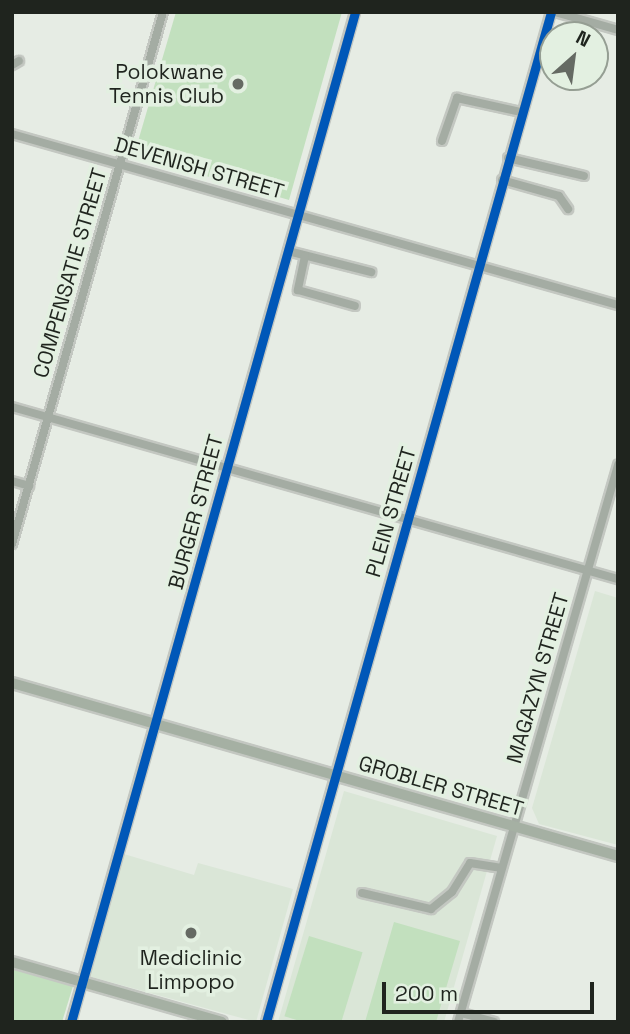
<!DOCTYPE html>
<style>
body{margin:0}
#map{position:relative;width:630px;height:1034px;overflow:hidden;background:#e6ece4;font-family:"Space Grotesk",sans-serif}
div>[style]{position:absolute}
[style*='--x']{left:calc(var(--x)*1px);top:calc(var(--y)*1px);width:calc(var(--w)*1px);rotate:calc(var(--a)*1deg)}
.built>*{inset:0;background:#dae6d7}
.green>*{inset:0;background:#c2e0be;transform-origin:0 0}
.roads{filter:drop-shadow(2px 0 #c3c7c1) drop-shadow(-2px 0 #c3c7c1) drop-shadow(0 2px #c3c7c1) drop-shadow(0 -2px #c3c7c1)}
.minor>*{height:8px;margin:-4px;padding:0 4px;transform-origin:4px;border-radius:4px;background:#a4aca3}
.major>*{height:10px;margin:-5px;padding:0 5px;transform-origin:5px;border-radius:5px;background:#a5b0a3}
.cycleway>*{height:9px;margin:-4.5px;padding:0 4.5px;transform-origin:4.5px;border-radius:4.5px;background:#0057b8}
.dots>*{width:19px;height:19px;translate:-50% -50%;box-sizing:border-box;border:4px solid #e3f0e1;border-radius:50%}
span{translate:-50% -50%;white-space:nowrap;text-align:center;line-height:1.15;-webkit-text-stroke:7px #e3f0e1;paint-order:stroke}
.poi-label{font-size:21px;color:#1f241e}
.right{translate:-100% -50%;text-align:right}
.street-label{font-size:21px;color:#1f241e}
.frame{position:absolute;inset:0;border:14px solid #1f241e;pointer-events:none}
.north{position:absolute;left:539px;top:21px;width:70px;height:70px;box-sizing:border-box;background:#e3f0e1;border:2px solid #959e93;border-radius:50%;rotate:28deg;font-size:19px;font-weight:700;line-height:28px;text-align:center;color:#1f241e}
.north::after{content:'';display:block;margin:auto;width:24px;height:32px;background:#656a63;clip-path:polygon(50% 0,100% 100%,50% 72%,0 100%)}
.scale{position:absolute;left:382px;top:982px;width:212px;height:32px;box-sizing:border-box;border:4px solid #1f241e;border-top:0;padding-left:9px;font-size:21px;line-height:24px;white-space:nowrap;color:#1f241e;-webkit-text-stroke:5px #e3f0e1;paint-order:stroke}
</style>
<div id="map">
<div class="built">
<i style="clip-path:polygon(595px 591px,618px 598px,618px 845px,539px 824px,532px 808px)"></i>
<i style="clip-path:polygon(344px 791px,497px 836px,444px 1022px,278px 1022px)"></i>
<i style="clip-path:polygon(124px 854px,194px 875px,198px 863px,293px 889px,256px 1022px,88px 976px)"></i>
</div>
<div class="green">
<i style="clip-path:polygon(176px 12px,342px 12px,289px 200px,134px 155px)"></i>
<i style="clip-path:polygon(394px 922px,460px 941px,436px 1022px,365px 1022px)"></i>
<i style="left:309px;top:936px;width:56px;height:84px;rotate:17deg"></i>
<i style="clip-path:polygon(12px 969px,73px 986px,62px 1022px,12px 1022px)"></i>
</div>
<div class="roads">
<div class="minor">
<i style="--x:555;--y:12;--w:66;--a:15.9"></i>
<i style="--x:12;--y:65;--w:8;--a:-30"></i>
<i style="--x:12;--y:134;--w:630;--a:15.76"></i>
<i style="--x:442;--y:141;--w:46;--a:-70.8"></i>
<i style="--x:457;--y:98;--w:66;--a:12.3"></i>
<i style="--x:508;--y:158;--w:78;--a:13.3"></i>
<i style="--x:502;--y:180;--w:59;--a:15.7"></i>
<i style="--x:559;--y:196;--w:16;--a:55"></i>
<i style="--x:288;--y:251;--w:86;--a:14.2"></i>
<i style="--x:305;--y:256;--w:35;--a:102"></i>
<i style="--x:298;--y:290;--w:59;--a:15.7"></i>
<i style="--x:12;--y:407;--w:630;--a:15.85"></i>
<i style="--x:12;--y:481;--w:18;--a:16"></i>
<i style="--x:12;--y:544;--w:553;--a:-74.15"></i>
<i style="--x:362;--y:893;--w:71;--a:13.1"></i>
<i style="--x:431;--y:909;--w:27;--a:-39"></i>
<i style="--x:452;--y:892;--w:34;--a:-58"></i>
<i style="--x:470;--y:863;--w:32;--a:9"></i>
<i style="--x:461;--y:1013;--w:34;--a:15"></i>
<i style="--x:71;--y:1022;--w:1049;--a:-74.29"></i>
<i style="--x:266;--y:1022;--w:1049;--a:-74.24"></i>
<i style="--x:458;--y:1022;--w:580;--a:-73.97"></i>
</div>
<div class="major">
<i style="--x:12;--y:683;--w:630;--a:15.93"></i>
<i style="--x:12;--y:962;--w:218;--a:15.9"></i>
</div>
</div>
<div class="cycleway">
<i style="--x:71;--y:1022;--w:1049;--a:-74.29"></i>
<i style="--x:266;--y:1022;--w:1049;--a:-74.24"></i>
</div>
<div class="dots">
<i style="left:238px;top:84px;background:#656a63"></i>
<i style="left:191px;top:933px;background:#656a63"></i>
</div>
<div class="poi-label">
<span class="right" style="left:224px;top:84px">Polokwane<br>Tennis Club</span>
<span style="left:191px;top:970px">Mediclinic<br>Limpopo</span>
</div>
<div class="street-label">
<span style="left:199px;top:168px;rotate:16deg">DEVENISH STREET</span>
<span style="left:70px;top:273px;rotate:-74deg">COMPENSATIE STREET</span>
<span style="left:196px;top:512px;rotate:-75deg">BURGER STREET</span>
<span style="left:391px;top:512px;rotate:-74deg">PLEIN STREET</span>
<span style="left:538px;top:678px;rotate:-74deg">MAGAZYN STREET</span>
<span style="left:441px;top:786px;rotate:16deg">GROBLER STREET</span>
</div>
<div class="frame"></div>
<div class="north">N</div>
<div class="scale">200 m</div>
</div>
